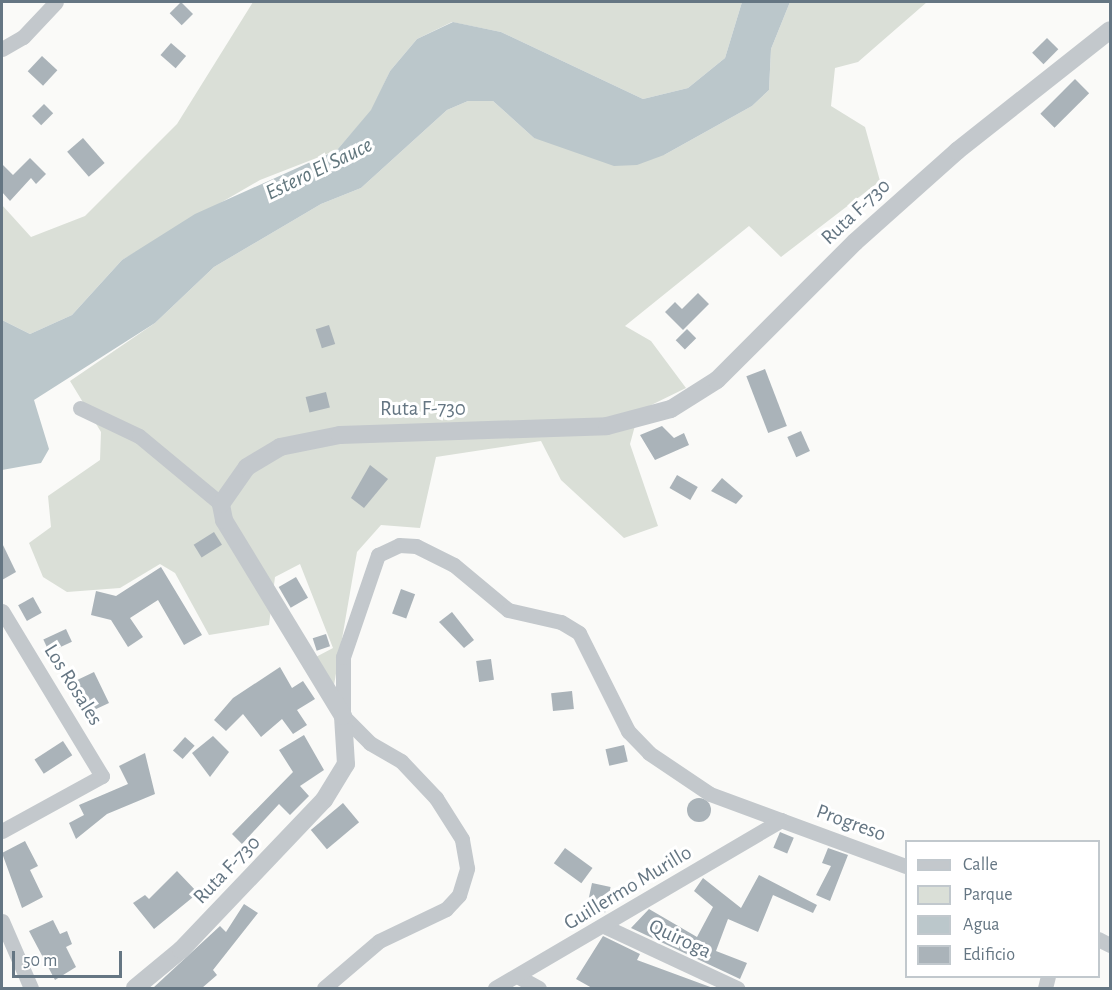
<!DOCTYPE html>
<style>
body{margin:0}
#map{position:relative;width:1112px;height:990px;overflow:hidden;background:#fafaf8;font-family:"Alegreya Sans",sans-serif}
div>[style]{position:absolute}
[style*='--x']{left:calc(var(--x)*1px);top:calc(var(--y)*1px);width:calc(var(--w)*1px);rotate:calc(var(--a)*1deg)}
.green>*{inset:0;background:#dadfd7}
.water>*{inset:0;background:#bbc7cb}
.building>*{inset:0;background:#aab3b9;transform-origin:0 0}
.round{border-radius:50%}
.minor>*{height:15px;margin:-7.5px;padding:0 7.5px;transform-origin:7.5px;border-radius:7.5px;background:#c3c8cc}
.tertiary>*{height:18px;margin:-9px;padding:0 9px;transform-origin:9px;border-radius:9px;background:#c3c8cc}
span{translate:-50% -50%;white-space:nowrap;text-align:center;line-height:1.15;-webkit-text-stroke:6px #fff;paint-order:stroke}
.street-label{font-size:21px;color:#657683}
.water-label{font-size:22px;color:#60757c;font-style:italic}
.frame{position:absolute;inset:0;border:3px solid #657683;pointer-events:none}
.legend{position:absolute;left:905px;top:840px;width:195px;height:138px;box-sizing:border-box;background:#fff;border:2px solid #c1c8cd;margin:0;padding:8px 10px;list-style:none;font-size:18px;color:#657683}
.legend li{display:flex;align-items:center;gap:12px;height:30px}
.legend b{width:30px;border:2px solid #c1c8cd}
.scale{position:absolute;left:12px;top:951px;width:110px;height:27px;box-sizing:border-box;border:3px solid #657683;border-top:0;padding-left:8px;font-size:18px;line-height:21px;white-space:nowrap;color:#657683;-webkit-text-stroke:4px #fff;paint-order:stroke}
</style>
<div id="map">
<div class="green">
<i style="clip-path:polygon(253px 2px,742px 2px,725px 58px,688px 88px,643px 99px,501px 32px,452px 22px,417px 39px,390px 71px,372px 110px,337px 150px,260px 180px,122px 260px,72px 315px,30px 334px,2px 320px,2px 205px,31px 237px,85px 216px,177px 124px)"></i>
<i style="clip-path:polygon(790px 2px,927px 2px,858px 62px,835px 68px,831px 106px,865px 127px,880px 181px,781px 257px,749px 226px,625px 326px,651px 341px,686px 388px,639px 411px,630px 444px,658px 526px,624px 538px,561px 480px,541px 441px,436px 457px,420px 528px,381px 525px,357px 552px,333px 691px,314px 658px,333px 648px,300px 564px,275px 577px,269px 625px,209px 635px,175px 573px,160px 564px,120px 588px,67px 592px,43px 577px,29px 543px,51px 527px,48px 496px,100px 460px,101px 432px,70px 381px,155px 323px,214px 267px,321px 204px,361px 188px,447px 110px,468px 101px,493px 101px,534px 138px,664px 155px,752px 106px,769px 90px,771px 49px)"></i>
</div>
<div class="water">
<i style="clip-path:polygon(742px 2px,790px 2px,771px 49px,769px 90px,752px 106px,664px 155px,637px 165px,614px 166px,534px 138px,493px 101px,468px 101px,447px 110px,361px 188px,321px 204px,214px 267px,155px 323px,34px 400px,49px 449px,41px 463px,2px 470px,2px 320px,30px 334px,72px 315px,122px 260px,195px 214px,337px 150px,371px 110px,390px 71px,417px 39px,453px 22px,501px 32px,643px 99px,688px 88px,725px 58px)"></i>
</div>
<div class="building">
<i style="left:181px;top:2px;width:17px;height:16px;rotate:45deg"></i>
<i style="left:1047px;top:38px;width:16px;height:21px;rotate:45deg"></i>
<i style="left:171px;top:43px;width:20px;height:16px;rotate:41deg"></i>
<i style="left:42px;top:56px;width:21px;height:21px;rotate:43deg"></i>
<i style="left:1075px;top:79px;width:20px;height:49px;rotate:45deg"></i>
<i style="left:44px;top:104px;width:13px;height:17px;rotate:45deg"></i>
<i style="left:83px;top:138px;width:33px;height:21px;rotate:49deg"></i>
<i style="clip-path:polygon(30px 158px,46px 174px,36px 184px,31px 178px,10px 201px,2px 192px,2px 164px,13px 175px)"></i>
<i style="clip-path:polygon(698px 293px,709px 304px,683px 330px,665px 312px,675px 302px,682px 309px)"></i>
<i style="left:329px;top:325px;width:20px;height:14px;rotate:72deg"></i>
<i style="left:687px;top:329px;width:13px;height:16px;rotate:45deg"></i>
<i style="left:765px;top:369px;width:61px;height:20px;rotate:69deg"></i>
<i style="left:326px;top:392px;width:16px;height:21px;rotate:76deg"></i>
<i style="clip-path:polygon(662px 426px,674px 438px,684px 433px,689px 445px,655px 460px,640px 435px)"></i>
<i style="left:801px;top:431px;width:22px;height:15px;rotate:66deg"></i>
<i style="clip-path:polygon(370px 465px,388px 479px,364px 508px,351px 498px)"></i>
<i style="left:677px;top:475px;width:24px;height:15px;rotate:30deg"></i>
<i style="clip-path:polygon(722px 478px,743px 496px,736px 504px,711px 491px)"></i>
<i style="left:214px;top:532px;width:15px;height:24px;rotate:58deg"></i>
<i style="clip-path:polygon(2px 543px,16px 572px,2px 580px)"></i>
<i style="clip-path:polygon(161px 567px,202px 635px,184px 645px,158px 600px,130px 618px,143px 637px,128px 647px,111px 620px,91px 615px,96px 591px,116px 596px)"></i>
<i style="left:296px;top:577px;width:24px;height:20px;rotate:60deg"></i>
<i style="left:401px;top:589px;width:15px;height:26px;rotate:20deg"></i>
<i style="left:33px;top:597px;width:18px;height:17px;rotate:61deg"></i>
<i style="clip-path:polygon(452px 612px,474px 640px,464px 648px,439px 622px)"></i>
<i style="left:66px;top:629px;width:14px;height:25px;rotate:65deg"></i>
<i style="left:326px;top:634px;width:13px;height:14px;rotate:72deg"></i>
<i style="left:491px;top:659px;width:21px;height:15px;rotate:82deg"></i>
<i style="clip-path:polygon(280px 667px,292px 688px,303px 681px,315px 699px,297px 710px,307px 725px,293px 734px,282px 719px,261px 737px,243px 714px,226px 731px,214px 720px,233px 698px)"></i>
<i style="clip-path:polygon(94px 672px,109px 703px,94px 710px,91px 703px,85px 706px,73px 682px)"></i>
<i style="left:572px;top:691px;width:18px;height:21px;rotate:84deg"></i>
<i style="clip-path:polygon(304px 735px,324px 770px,300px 786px,309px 796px,290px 815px,279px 804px,242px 844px,232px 834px,293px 772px,279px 750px)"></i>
<i style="clip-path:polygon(213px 736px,229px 752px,210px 777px,192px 753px)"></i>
<i style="left:185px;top:737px;width:13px;height:18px;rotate:42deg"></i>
<i style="left:63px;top:741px;width:17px;height:34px;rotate:57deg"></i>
<i style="left:624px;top:745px;width:17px;height:19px;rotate:77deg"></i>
<i style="clip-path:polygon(145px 753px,155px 794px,107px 814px,76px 839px,69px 823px,84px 815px,79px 805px,128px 784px,119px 766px)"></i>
<i class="round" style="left:687px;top:798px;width:24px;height:24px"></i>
<i style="left:343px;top:803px;width:25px;height:42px;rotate:50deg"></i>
<i style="left:780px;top:832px;width:15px;height:17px;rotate:23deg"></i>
<i style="clip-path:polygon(25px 841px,38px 866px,30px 870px,43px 897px,22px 908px,2px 853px)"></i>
<i style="left:565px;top:848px;width:34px;height:19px;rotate:36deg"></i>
<i style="clip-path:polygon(828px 848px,848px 855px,830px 901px,816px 895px,831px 866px,822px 863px)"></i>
<i style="clip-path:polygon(177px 871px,198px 893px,154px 929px,133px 903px,145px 895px,149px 899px)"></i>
<i style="clip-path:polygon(759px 875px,817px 905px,813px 913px,773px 895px,758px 932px,728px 919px,716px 951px,747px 963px,740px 979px,631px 928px,649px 909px,697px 937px,713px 907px,694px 891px,703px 878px,741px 908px)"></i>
<i style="left:592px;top:883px;width:19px;height:26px;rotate:12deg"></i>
<i style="clip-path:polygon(244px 904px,258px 913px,213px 970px,217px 975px,202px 988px,153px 988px,220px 926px,226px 932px)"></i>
<i style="clip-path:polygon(53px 920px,60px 934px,67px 931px,72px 944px,66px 947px,76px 967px,55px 980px,29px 931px)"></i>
<i style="clip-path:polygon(603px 936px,640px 954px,637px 960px,713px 988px,592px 988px,576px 979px)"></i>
</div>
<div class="minor">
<i style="--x:2;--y:49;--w:24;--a:-30"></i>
<i style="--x:23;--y:37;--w:48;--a:-46.7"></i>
<i style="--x:80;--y:408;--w:65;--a:25.4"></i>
<i style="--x:139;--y:436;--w:107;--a:39.7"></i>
<i style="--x:2;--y:611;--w:193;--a:58.8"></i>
<i style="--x:102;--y:776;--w:114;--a:151.2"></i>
<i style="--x:2;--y:921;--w:73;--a:66.6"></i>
<i style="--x:606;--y:927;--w:145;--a:25"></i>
<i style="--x:1098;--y:939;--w:13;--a:27"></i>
<i style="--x:517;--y:976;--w:25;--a:29"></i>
<i style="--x:324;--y:988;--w:72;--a:-40.5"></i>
<i style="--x:379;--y:941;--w:74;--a:-25.5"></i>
<i style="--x:446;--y:909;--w:19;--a:-47"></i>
<i style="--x:459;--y:895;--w:28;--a:-73"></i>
<i style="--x:467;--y:868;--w:29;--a:-100"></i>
<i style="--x:462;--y:839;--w:49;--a:-122.4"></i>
<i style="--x:436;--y:798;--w:51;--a:-133.4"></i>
<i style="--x:401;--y:761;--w:36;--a:-150"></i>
<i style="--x:370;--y:743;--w:38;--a:-135"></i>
<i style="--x:343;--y:716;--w:59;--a:-90"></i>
<i style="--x:343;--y:657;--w:108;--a:-71.1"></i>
<i style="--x:378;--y:555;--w:23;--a:-25"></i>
<i style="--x:399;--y:545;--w:17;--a:3"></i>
<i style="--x:416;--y:546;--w:42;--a:26.6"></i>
<i style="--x:454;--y:565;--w:70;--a:39.8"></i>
<i style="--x:508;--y:610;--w:54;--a:12.8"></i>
<i style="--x:561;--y:622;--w:21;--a:31"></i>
<i style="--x:579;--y:633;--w:110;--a:63.4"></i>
<i style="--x:628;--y:731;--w:30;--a:46"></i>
<i style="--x:649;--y:753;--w:73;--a:33.9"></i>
<i style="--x:710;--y:794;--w:209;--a:20.2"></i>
<i style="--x:495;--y:988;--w:332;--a:-30.4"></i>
<i style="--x:1045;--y:988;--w:12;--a:-76"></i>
</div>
<div class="tertiary">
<i style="--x:135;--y:988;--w:60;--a:-39.6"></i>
<i style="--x:181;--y:950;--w:207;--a:-46.4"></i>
<i style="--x:324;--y:800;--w:42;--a:-58.6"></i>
<i style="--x:346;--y:764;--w:48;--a:-93.6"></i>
<i style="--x:343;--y:716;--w:229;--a:-121.3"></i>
<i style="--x:224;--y:520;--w:16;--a:-101"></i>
<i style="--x:221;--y:504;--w:45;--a:-54.9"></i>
<i style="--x:247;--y:467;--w:39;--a:-31"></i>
<i style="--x:280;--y:447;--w:61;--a:-11.3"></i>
<i style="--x:340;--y:435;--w:267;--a:-1.9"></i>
<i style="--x:607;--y:426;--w:66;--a:-14.9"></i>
<i style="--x:671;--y:409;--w:54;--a:-32.2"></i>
<i style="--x:717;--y:380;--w:195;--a:-45"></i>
<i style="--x:855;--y:242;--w:137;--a:-41.7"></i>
<i style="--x:957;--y:151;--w:195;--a:-38.3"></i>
</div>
<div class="street-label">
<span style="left:856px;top:212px;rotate:-43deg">Ruta F-730</span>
<span style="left:423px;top:409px">Ruta F-730</span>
<span style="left:73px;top:685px;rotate:58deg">Los Rosales</span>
<span style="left:851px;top:823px;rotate:20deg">Progreso</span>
<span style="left:227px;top:870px;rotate:-46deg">Ruta F-730</span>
<span style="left:628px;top:888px;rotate:-31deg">Guillermo Murillo</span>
<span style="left:680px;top:939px;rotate:25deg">Quiroga</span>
</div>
<div class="water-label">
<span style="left:319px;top:169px;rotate:-26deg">Estero El Sauce</span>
</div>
<div class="frame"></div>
<ul class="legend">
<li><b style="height:8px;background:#c3c8cc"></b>Calle</li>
<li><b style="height:16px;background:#dadfd7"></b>Parque</li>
<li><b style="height:16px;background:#bbc7cb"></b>Agua</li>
<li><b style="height:16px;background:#aab3b9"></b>Edificio</li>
</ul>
<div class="scale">50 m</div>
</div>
